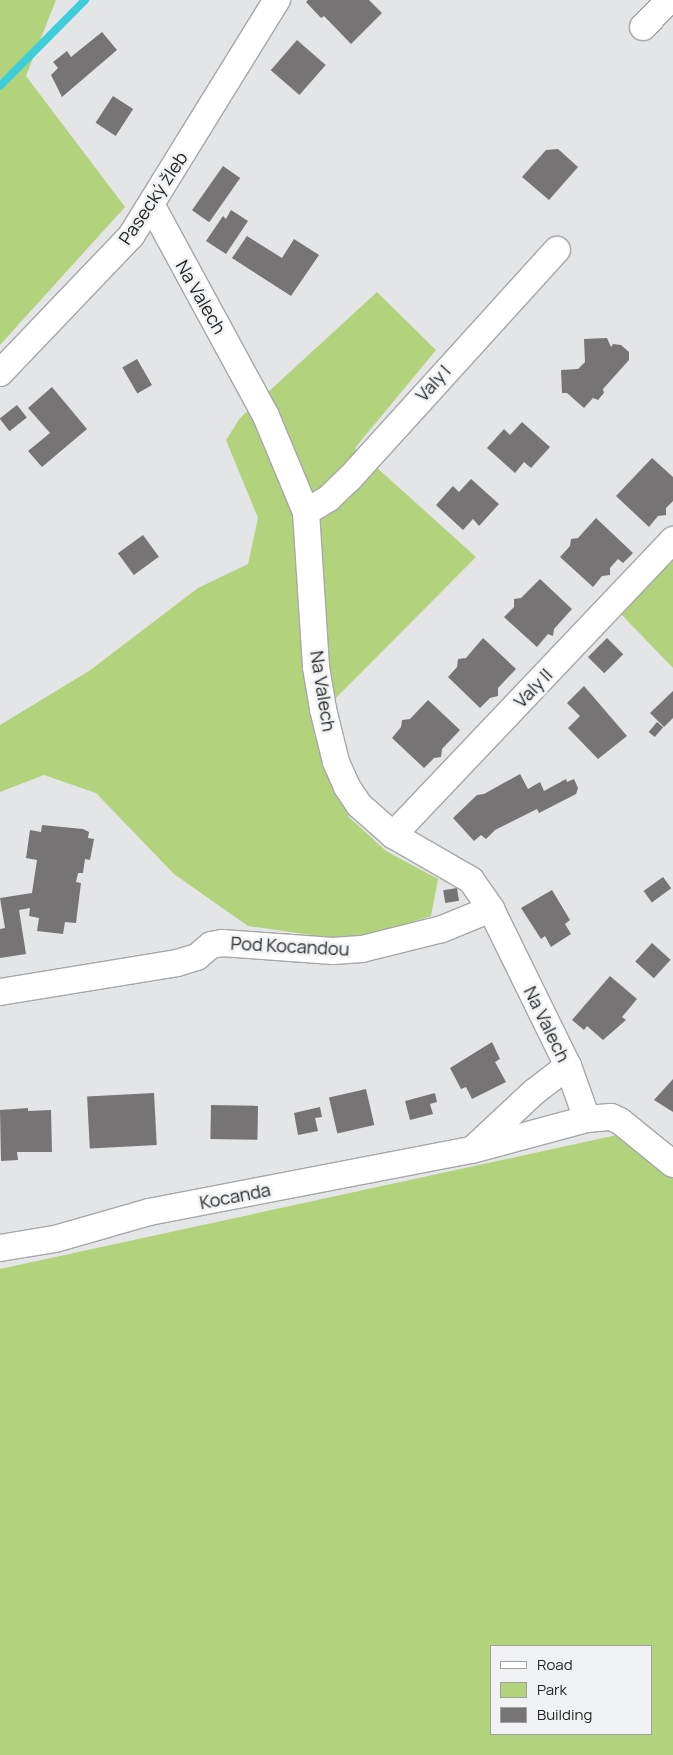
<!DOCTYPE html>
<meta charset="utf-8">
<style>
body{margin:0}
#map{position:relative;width:673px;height:1755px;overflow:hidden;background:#e4e5e7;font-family:Manrope,sans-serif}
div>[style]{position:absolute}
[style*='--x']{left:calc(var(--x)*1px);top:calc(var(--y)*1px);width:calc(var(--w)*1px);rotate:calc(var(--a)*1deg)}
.green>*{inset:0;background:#b3d27c}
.stream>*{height:8px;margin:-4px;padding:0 4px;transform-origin:4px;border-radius:4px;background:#3eceda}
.building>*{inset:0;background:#767475;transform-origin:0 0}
.roads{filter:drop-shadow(1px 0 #a6a7a9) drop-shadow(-1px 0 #a6a7a9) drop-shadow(0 1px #a6a7a9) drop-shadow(0 -1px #a6a7a9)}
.street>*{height:26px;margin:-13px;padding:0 13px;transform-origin:13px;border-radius:13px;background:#fff}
span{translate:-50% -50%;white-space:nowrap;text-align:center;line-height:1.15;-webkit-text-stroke:5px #f1f2f4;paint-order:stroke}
.street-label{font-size:18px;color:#252626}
.legend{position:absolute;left:490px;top:1645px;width:162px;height:90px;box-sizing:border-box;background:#f1f2f4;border:1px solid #9fa0a2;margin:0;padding:6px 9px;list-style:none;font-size:15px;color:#252626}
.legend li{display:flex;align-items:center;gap:10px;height:25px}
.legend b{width:25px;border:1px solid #9fa0a2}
</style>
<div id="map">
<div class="green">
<i style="clip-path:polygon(0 0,56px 0,26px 76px,125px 207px,0 345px)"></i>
<i style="clip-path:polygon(377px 292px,436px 350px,355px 448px,476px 557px,336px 698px,314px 734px,349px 817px,386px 851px,438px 879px,431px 916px,353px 941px,248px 926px,174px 874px,96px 793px,44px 775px,0 792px,0 725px,89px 671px,198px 588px,248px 564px,258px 518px,226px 440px,240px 418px)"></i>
<i style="clip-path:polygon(673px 558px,673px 668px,621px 614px)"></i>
<i style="clip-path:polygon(evenodd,617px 1135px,673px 1166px,673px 1755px,0 1755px,0 1269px,617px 1135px,492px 1646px,652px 1646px,652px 1734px,492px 1734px,492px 1646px)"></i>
</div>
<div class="stream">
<i style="--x:0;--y:86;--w:121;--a:-45.3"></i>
</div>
<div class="building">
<i style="clip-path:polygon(308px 0,369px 0,382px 13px,351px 44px,324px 16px,321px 18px,306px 2px)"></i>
<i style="clip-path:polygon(102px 32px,117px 50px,62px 97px,51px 75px,58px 68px,53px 62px,67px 51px,71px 57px)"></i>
<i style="left:297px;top:40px;width:38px;height:40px;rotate:41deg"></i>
<i style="left:113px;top:96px;width:24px;height:32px;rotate:33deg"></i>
<i style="clip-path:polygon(558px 149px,578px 167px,549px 200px,522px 177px,546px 150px)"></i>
<i style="left:223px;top:166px;width:21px;height:54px;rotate:35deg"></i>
<i style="clip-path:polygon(231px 210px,248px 221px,226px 254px,206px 241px,223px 216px,226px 219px)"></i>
<i style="clip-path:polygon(247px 236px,282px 258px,294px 239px,319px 255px,291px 296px,232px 258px)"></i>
<i style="clip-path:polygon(607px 338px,611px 347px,613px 344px,621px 345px,629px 352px,629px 360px,603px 389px,604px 393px,598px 400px,593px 398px,584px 408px,567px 393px,562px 393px,561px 370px,578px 369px,585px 362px,584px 339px)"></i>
<i style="left:137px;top:359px;width:30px;height:17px;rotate:60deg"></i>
<i style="clip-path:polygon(52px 387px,87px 429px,42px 467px,28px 451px,50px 433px,28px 408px)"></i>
<i style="left:17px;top:405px;width:16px;height:22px;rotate:52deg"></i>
<i style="clip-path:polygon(522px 422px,550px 447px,531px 468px,524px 462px,515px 473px,487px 448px,504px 429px,510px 435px)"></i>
<i style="clip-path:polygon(652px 458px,673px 477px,673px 501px,666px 508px,666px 515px,658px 516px,649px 527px,616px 496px)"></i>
<i style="clip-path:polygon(471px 479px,499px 504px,479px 526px,473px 519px,463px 530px,436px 505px,453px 486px,459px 492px)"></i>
<i style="clip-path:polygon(596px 518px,633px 553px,623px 563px,618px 559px,610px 568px,610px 575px,602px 576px,593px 587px,560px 557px,570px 546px,571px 539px,578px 538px)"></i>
<i style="left:143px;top:535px;width:27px;height:31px;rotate:54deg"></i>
<i style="clip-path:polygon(540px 579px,572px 609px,554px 629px,553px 636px,548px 634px,537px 647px,504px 617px,514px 607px,514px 599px,521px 598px)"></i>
<i style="clip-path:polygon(483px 638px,516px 669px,498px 688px,498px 696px,490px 698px,480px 708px,448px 677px,457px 667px,458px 659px,466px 658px)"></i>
<i style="left:607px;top:638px;width:23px;height:27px;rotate:45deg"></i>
<i style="clip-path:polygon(584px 686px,627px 736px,598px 759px,568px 728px,580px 716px,567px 703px)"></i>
<i style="clip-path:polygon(673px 691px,673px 718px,664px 727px,650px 713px)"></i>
<i style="clip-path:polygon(428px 700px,460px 730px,442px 749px,441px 757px,434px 758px,424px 768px,392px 738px,401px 727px,402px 720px,410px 719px)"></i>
<i style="left:657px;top:722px;width:8px;height:13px;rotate:40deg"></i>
<i style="clip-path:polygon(520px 774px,528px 789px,540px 782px,544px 791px,566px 779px,567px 782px,574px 779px,578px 788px,576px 794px,539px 813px,537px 809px,495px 830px,486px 839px,481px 835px,474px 841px,453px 818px,477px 795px,484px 794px)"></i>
<i style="clip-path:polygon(42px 825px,83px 829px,89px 832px,88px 838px,94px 839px,90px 860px,85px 859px,83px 873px,78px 873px,76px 882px,81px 883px,76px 923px,65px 922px,63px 934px,37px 931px,39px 918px,29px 916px,30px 908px,19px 910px,26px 954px,0 958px,0 929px,5px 928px,0 898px,32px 893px,37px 860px,26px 858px,30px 830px,41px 832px)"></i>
<i style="left:663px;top:877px;width:14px;height:24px;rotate:54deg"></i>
<i style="left:457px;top:888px;width:13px;height:14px;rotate:81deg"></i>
<i style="clip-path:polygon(552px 890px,570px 920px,565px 924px,571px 934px,551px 947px,545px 936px,541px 939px,521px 908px)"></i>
<i style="left:652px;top:943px;width:25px;height:25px;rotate:42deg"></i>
<i style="clip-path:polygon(610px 976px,637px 999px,622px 1017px,626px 1020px,603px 1040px,587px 1026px,584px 1030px,572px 1020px)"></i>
<i style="clip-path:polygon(492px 1042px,500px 1059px,495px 1062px,506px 1082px,472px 1099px,466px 1087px,461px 1089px,450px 1068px)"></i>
<i style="clip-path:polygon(673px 1079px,673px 1112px,654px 1100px)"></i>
<i style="left:366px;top:1089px;width:37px;height:38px;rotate:77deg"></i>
<i style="left:154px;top:1093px;width:52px;height:67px;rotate:87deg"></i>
<i style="clip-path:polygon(435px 1093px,437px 1102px,430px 1104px,433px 1114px,410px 1120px,405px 1101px)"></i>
<i style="left:211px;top:1105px;width:47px;height:34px;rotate:1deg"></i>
<i style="clip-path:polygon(320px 1107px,322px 1117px,315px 1118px,318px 1131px,298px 1135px,294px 1113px)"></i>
<i style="clip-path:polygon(28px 1108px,28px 1111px,51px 1110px,52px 1152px,17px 1152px,18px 1160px,1px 1161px,0 1110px)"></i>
</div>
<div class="roads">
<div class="street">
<i style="--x:643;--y:27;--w:37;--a:-46"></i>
<i style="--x:152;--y:206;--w:239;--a:61.5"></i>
<i style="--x:266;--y:416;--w:104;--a:67.4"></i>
<i style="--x:306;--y:512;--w:155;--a:86.3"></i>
<i style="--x:316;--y:667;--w:43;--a:80.5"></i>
<i style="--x:323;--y:709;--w:55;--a:76.2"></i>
<i style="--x:336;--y:762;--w:27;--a:66"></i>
<i style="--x:347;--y:787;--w:22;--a:56"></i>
<i style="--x:359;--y:805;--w:45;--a:41.4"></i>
<i style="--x:393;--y:835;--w:90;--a:30"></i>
<i style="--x:471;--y:880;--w:35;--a:55"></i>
<i style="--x:491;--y:909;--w:175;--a:63.9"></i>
<i style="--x:568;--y:1066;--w:56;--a:70.3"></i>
<i style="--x:0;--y:373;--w:190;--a:-46.3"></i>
<i style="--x:131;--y:236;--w:278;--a:-58.3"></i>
<i style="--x:306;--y:512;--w:27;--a:-31"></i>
<i style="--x:329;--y:498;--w:29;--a:-44"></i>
<i style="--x:350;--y:478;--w:308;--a:-47.8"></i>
<i style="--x:393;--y:835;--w:407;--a:-46.5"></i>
<i style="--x:0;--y:992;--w:179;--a:-9.3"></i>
<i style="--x:177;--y:963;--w:21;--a:-17"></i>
<i style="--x:197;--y:957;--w:18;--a:-41"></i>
<i style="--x:211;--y:945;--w:11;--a:-10"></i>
<i style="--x:222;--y:943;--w:111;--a:4.1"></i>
<i style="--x:333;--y:951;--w:29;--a:-4"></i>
<i style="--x:362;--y:949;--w:82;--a:-14"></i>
<i style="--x:442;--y:929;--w:53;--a:-22.2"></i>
<i style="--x:474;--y:1148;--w:82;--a:-43"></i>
<i style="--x:534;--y:1092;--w:43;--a:-37.4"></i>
<i style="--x:0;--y:1248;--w:56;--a:-9.3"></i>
<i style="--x:55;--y:1239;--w:98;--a:-16"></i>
<i style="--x:149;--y:1212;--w:329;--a:-10.9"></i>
<i style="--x:472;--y:1150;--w:119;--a:-15.1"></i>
<i style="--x:587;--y:1119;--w:24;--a:-5"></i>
<i style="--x:611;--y:1117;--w:10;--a:24"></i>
<i style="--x:620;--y:1121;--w:68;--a:39.1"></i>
</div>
</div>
<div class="street-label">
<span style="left:153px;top:198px;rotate:-56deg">Pasecký žleb</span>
<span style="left:201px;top:297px;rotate:60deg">Na Valech</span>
<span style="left:433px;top:383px;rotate:-48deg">Valy I</span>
<span style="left:533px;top:688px;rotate:-46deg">Valy II</span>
<span style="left:323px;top:691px;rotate:81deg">Na Valech</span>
<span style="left:290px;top:946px;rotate:3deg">Pod Kocandou</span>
<span style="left:547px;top:1024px;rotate:64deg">Na Valech</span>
<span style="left:235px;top:1196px;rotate:-11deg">Kocanda</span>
</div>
<ul class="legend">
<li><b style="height:6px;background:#fff"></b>Road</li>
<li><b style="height:14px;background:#b3d27c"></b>Park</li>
<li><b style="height:14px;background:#767475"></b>Building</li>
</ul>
</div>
